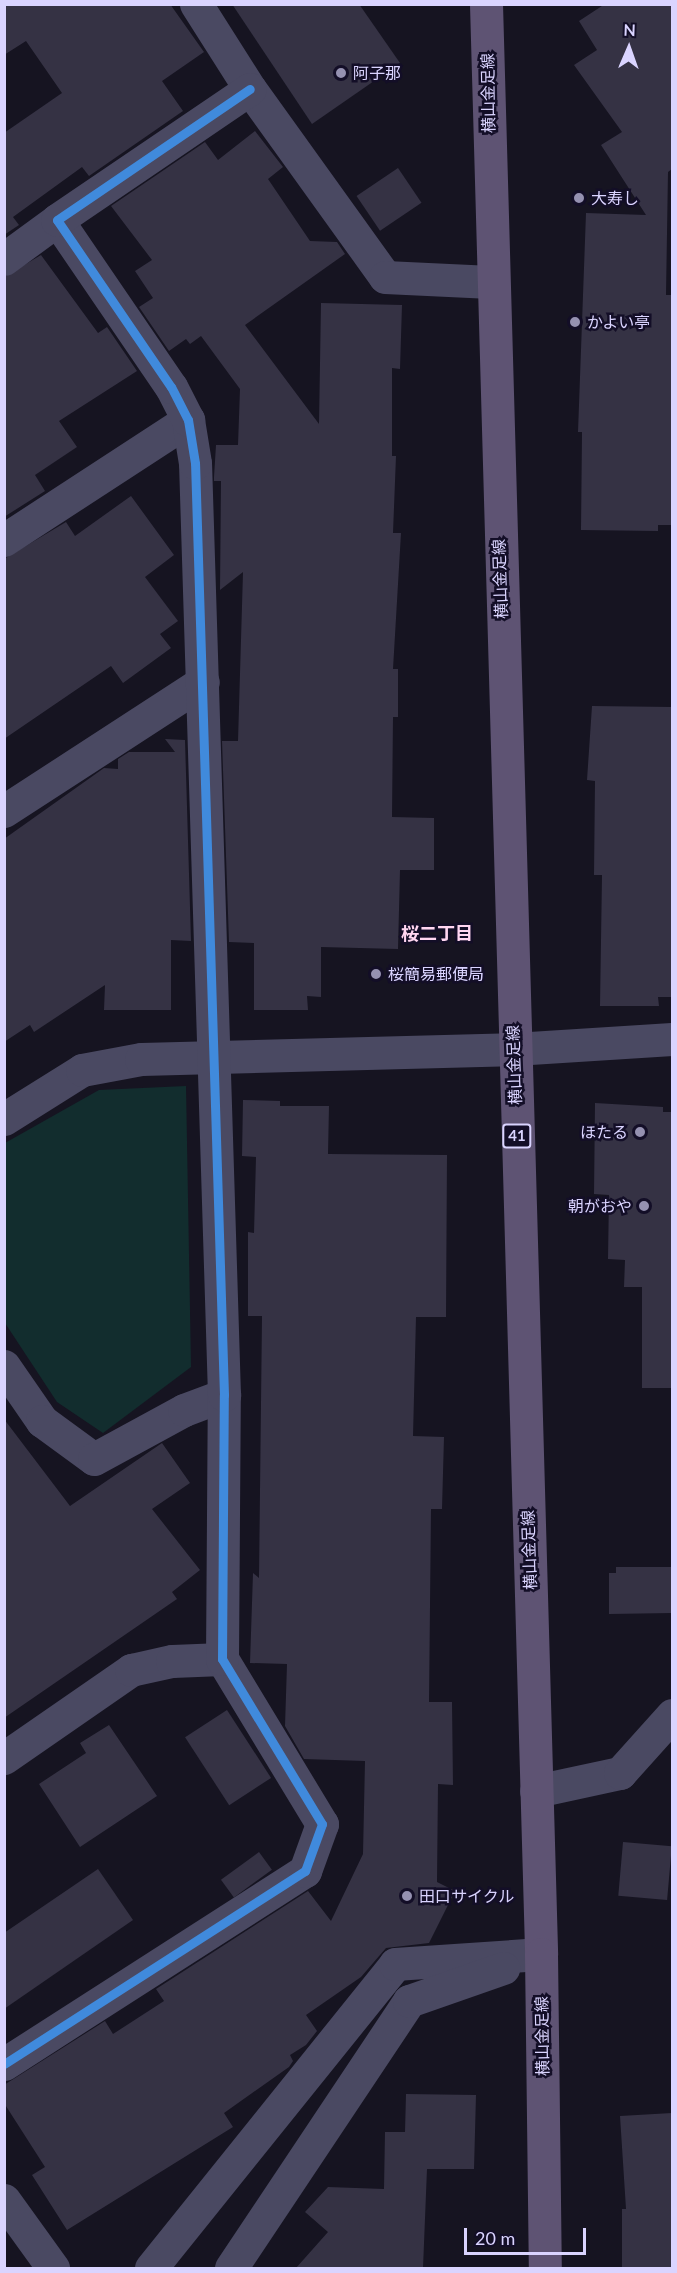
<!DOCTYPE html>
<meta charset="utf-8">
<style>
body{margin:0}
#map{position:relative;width:677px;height:2273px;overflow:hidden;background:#161421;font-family:Lato,"Noto Sans JP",sans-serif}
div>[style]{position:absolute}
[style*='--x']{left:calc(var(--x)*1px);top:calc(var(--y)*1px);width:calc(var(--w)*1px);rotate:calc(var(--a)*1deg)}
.green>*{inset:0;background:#122d2e}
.building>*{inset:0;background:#353244;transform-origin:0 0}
.minor>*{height:33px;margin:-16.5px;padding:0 16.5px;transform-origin:16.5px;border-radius:16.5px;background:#4a4962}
.major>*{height:33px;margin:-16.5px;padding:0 16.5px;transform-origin:16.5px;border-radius:16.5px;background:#5e5373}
.cycleway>*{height:9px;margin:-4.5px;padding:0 4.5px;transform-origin:4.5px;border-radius:4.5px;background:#408adc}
.dots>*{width:16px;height:16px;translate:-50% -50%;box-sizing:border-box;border:3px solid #130e27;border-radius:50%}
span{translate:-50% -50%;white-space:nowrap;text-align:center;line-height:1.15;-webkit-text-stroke:5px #130e27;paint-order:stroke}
.shield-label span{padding:2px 4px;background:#130e27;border:2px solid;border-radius:4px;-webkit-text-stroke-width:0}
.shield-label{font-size:15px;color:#dad4ff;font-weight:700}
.poi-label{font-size:16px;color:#dad4ff}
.left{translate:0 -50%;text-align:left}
.right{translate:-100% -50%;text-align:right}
.street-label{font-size:16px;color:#dad4ff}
.neighbourhood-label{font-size:18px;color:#ffd6f0;font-weight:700}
.frame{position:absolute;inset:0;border:6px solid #dad4ff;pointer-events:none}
.north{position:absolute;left:599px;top:18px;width:60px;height:60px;-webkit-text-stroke:4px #130e27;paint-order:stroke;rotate:2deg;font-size:16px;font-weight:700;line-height:24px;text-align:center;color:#dad4ff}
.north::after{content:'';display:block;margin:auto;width:21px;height:27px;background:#dad4ff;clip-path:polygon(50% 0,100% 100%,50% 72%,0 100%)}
.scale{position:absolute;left:464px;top:2228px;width:122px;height:27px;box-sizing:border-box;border:3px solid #dad4ff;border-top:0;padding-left:8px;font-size:18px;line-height:21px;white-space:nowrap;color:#dad4ff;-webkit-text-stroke:4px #130e27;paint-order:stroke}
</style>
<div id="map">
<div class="green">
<i style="clip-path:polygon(186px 1086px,191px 1367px,103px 1433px,57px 1402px,5px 1323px,5px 1143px,99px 1090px)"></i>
</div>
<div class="building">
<i style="clip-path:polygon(4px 4px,170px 4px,204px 52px,162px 81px,183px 111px,89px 176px,82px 167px,13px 217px,19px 225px,4px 235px,4px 133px,62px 93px,26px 41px,4px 55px)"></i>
<i style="clip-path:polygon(232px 4px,359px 4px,400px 63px,312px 124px)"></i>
<i style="clip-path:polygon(605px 4px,672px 4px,672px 169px,668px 172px,666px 295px,672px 295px,672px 525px,658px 525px,658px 531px,581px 530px,582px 432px,578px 432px,586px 213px,646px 215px,601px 145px,622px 132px,574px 65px,597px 50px,579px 21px)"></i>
<i style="clip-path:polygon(255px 131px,283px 167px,268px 179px,310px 241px,337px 242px,345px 254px,245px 325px,319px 424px,321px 303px,402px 305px,400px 369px,392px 368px,392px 456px,396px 456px,393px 533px,401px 533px,393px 669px,398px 669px,398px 717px,393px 717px,392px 817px,434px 818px,434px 870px,400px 870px,398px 949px,321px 947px,321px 997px,307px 996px,308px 1010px,254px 1010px,254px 943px,229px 942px,222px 741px,238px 741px,243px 572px,220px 590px,221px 481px,214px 481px,214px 477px,216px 445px,238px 445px,240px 389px,201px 336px,190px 344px,186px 339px,169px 351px,139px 307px,153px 298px,135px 271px,152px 260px,111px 206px,205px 142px,218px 160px)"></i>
<i style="left:398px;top:168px;width:42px;height:50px;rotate:56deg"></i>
<i style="clip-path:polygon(41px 255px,98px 333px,107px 327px,137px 371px,59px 421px,77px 447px,35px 475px,45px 491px,4px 517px,4px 277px)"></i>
<i style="clip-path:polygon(131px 496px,174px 555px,145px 577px,178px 621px,160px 634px,171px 648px,123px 683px,111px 666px,4px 739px,4px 559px,66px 522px,75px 536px)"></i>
<i style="clip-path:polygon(592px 706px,672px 707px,672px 997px,658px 997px,659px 1006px,600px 1006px,602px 875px,594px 875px,595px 781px,587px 780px)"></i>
<i style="clip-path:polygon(165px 739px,185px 740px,191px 941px,171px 940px,171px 1010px,104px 1010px,105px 985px,34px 1032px,30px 1025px,4px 1042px,4px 839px,104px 768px,118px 769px,118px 759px,129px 752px,175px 752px)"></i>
<i style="clip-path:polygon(243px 1100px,280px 1101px,280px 1106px,329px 1106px,328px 1154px,447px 1155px,446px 1317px,416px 1317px,413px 1436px,444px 1437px,442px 1509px,431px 1509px,429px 1702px,452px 1702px,453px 1785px,438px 1784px,437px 1882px,455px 1891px,429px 1943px,386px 1948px,361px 1977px,306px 2015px,317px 2031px,306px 2045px,290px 2055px,293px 2061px,289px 2067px,224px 2113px,233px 2127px,67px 2230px,32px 2175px,45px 2167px,4px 2103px,4px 2085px,105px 2021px,113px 2034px,164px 2001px,156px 1989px,308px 1891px,331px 1921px,363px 1854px,365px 1761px,304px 1759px,285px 1726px,287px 1664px,250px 1663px,253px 1573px,259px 1578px,262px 1316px,248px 1316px,248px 1232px,254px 1233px,256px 1157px,242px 1156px)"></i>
<i style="clip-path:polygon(595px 1103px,663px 1107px,663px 1112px,672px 1112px,672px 1388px,642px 1388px,642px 1287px,624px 1287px,625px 1260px,608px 1259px,609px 1195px,594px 1194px)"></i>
<i style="clip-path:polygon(4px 1419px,70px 1506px,162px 1443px,190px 1483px,152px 1509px,200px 1570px,172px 1592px,177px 1599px,4px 1718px)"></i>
<i style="clip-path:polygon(616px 1567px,672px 1567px,672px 1613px,609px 1614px,609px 1573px,616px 1573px)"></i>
<i style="left:227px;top:1710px;width:81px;height:50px;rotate:57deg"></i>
<i style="clip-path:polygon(109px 1725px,157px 1796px,80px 1847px,39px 1784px,86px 1753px,80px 1743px)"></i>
<i style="left:623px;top:1842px;width:49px;height:54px;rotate:5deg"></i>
<i style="left:259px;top:1852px;width:22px;height:47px;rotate:54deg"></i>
<i style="clip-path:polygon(98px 1869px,133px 1920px,4px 2009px,4px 1933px)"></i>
<i style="clip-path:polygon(406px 2094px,476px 2095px,474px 2169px,427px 2169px,423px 2268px,296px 2268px,328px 2232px,305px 2212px,328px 2187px,384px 2189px,385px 2132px,405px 2132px)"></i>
<i style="clip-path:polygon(672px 2113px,672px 2268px,622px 2268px,622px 2209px,626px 2209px,620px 2116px)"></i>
</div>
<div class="minor">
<i style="--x:196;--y:4;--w:101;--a:57.6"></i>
<i style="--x:250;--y:89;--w:231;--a:54.3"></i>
<i style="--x:385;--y:277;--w:106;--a:2.7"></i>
<i style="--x:4;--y:259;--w:66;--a:-36.3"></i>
<i style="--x:4;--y:540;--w:220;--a:-33.1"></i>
<i style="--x:4;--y:811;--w:237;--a:-33"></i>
<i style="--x:4;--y:1119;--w:92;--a:-32.1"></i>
<i style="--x:82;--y:1070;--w:60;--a:-10.6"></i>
<i style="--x:141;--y:1059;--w:373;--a:-1.5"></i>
<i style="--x:514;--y:1049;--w:158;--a:-3.6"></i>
<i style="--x:4;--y:1366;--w:67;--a:55.4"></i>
<i style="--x:42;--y:1421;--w:64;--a:36.2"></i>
<i style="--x:94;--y:1459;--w:102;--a:-28.6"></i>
<i style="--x:184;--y:1410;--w:43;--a:-20.6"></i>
<i style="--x:4;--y:1758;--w:155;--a:-34.7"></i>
<i style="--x:131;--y:1670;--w:42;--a:-12.4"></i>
<i style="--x:172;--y:1661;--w:50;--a:-2.3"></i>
<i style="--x:536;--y:1791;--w:86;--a:-12.1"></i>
<i style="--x:620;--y:1773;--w:78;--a:-48.1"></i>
<i style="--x:4;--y:2064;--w:358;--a:-32.7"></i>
<i style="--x:305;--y:1871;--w:50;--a:-70.1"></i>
<i style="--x:322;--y:1824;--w:193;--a:-121.2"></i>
<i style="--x:222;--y:1659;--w:264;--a:-89.6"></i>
<i style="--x:224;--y:1395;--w:932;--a:-91.78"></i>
<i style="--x:195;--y:463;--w:44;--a:-99.2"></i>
<i style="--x:188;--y:420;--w:37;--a:-117"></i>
<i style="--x:171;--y:387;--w:202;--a:-124.3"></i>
<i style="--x:57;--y:220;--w:233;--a:-34.2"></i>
<i style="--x:4;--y:2200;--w:84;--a:54.2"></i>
<i style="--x:151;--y:2268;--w:390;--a:-51.2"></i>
<i style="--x:395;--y:1964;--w:146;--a:-3.9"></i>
<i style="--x:231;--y:2268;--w:321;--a:-56.3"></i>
<i style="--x:409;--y:2001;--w:100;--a:-19.3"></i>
</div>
<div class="major">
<i style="--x:486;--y:4;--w:1951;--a:88.38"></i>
<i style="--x:541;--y:1954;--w:314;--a:89.3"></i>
</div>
<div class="cycleway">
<i style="--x:4;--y:2064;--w:358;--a:-32.7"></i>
<i style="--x:305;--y:1871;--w:50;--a:-70.1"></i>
<i style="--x:322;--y:1824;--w:193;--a:-121.2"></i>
<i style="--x:222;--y:1659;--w:264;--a:-89.6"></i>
<i style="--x:224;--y:1395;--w:932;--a:-91.78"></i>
<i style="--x:195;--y:463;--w:44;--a:-99.2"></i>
<i style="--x:188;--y:420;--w:37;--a:-117"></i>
<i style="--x:171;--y:387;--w:202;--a:-124.3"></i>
<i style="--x:57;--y:220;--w:233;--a:-34.2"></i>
</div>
<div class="dots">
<i style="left:341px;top:73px;background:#9591b1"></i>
<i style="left:579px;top:198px;background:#9591b1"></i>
<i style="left:575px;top:322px;background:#9591b1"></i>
<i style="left:376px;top:974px;background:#9591b1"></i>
<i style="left:640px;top:1132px;background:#9591b1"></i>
<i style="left:644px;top:1206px;background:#9591b1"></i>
<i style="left:407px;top:1896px;background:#9591b1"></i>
</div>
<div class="shield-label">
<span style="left:517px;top:1136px">41</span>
</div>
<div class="poi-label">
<span class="left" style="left:353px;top:73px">阿子那</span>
<span class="left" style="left:591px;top:198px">大寿し</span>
<span class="left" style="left:587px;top:322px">かよい亭</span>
<span class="left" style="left:388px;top:974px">桜簡易郵便局</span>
<span class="right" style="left:628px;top:1132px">ほたる</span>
<span class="right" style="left:632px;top:1206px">朝がおや</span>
<span class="left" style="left:419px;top:1896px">田口サイクル</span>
</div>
<div class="street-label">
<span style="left:488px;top:93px;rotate:-91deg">横山金足線</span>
<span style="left:500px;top:579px;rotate:-92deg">横山金足線</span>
<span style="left:514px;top:1065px;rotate:-92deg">横山金足線</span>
<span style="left:529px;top:1550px;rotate:-92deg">横山金足線</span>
<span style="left:542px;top:2036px;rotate:-91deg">横山金足線</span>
</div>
<div class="neighbourhood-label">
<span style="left:437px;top:933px">桜二丁目</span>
</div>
<div class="frame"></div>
<div class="north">N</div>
<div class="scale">20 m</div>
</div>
